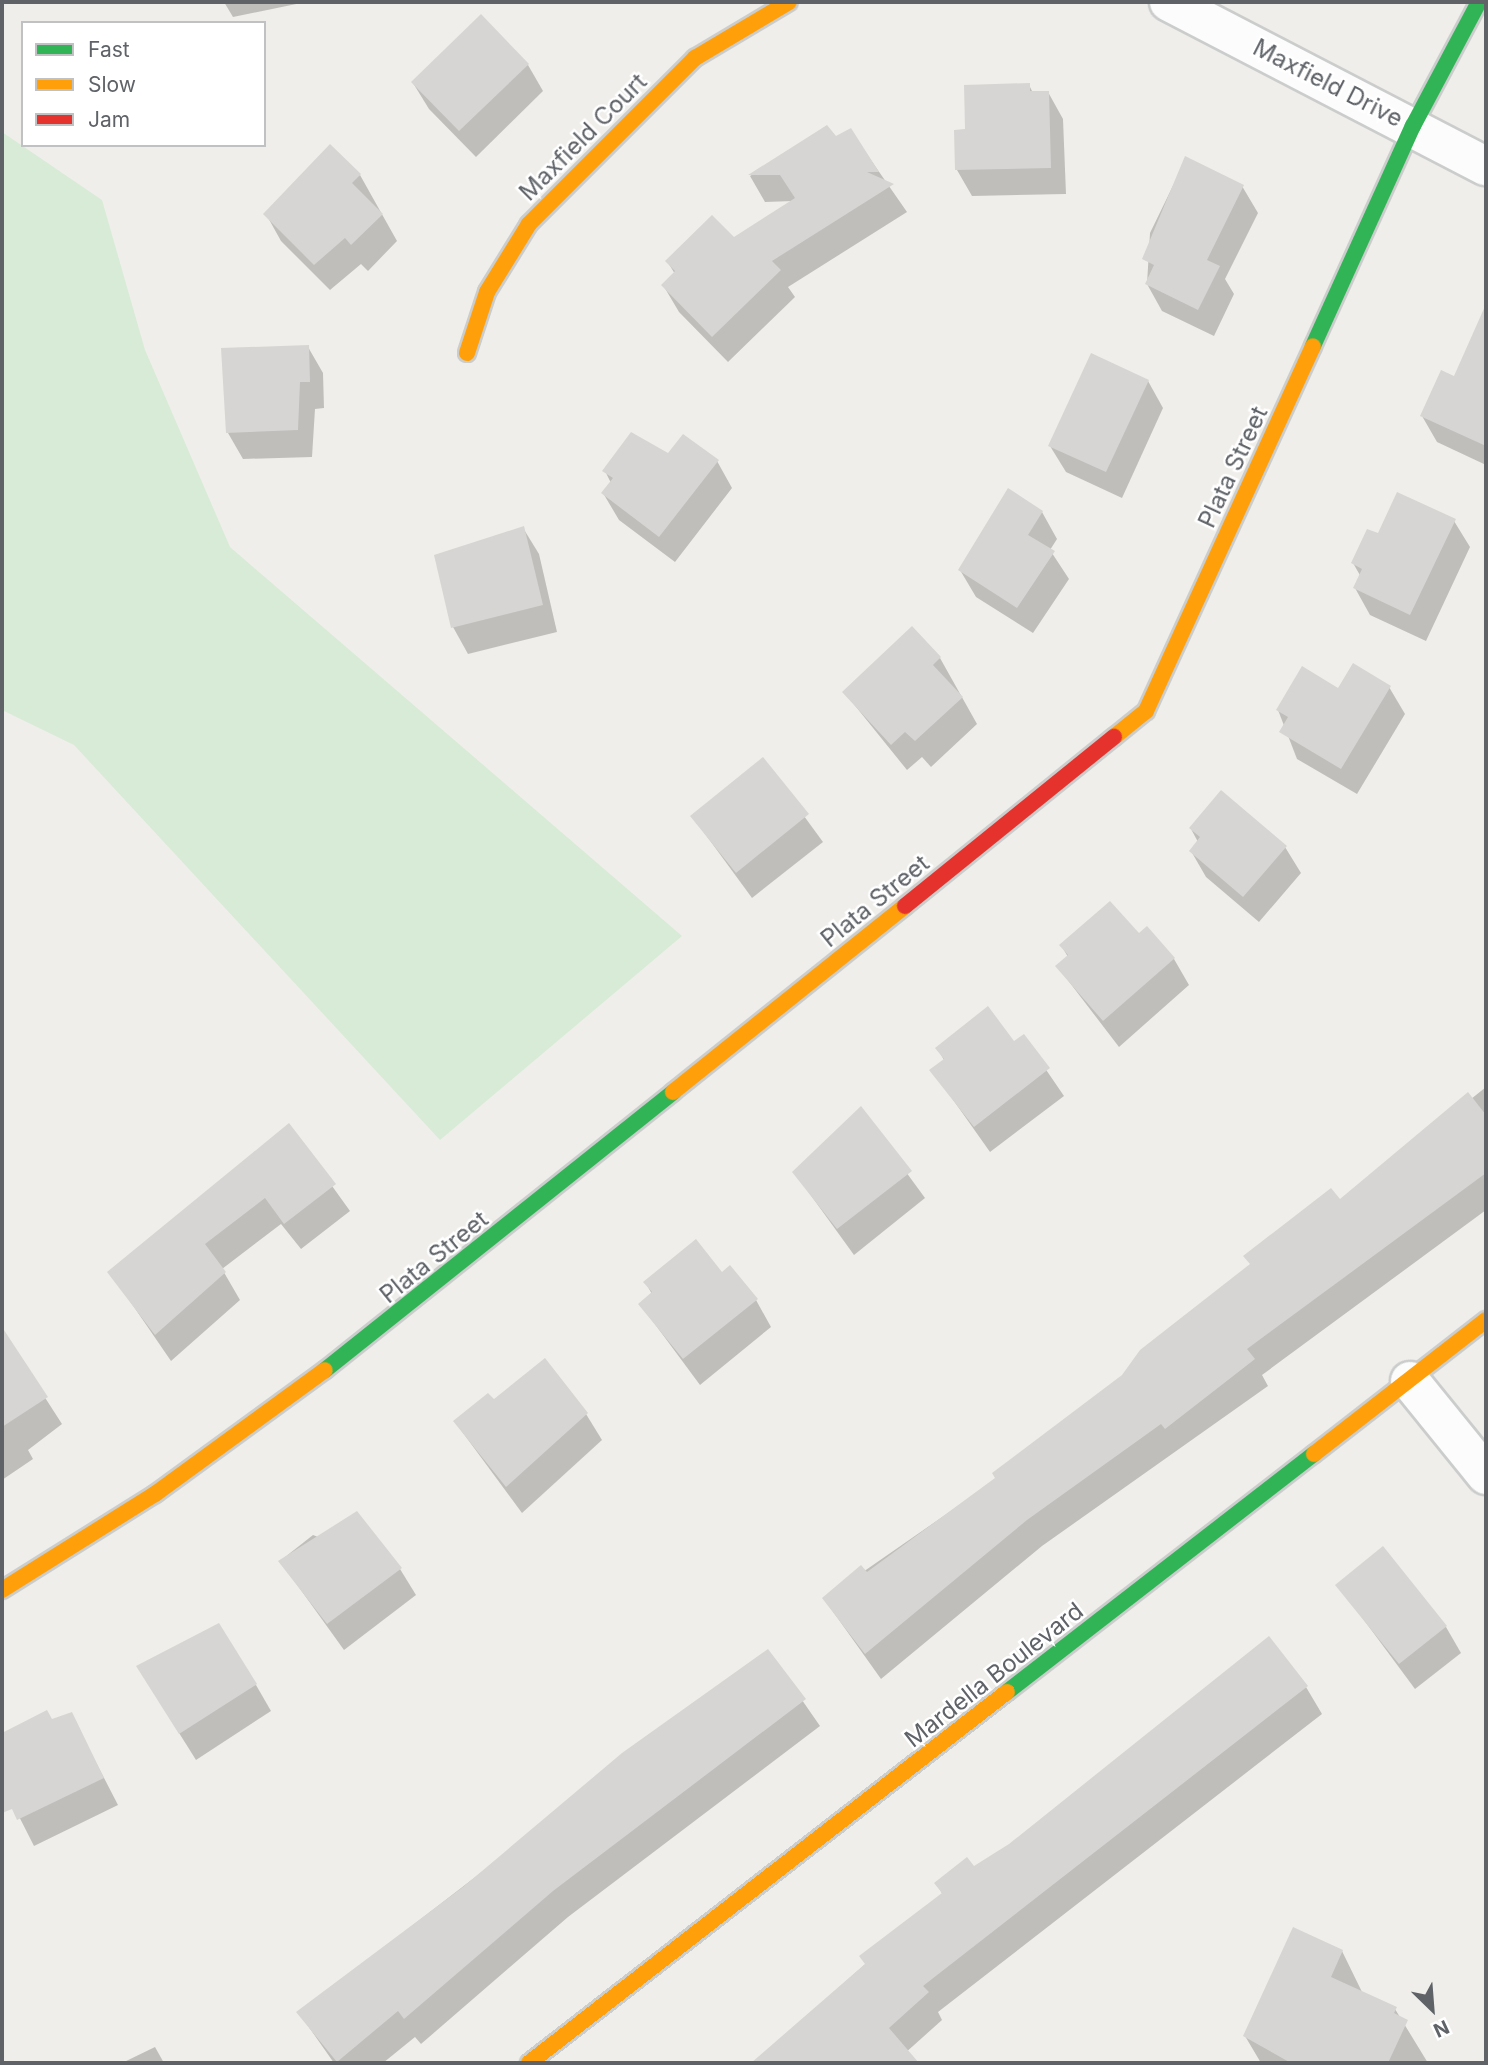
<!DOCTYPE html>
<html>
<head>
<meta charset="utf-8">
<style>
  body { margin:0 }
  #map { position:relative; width:1488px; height:2065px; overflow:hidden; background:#efeeea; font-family:Inter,sans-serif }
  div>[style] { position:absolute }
  .green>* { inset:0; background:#d8ebd6 }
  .shadow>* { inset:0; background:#0003 }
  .building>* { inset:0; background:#d6d5d3 }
  .roads { filter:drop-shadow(2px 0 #cbcccc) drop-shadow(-2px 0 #cbcccc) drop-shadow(0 2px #cbcccc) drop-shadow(0 -2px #cbcccc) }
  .street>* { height:38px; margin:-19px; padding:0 19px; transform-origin:19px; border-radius:19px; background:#fdfcfc }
  .fast>* { height:16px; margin:-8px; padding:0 8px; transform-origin:8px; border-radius:8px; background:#30b455 }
  .slow>* { height:16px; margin:-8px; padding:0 8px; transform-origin:8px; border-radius:8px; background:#ff9f0a }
  .jam>* { height:16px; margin:-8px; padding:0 8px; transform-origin:8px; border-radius:8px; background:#e5322d }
  span { translate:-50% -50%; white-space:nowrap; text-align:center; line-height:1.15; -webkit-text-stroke:5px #fff; paint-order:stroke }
  .street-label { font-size:24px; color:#5f6368 }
  .frame { position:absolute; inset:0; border:4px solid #5f6368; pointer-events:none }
  .legend { position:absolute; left:21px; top:21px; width:245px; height:126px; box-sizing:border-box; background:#fff; border:2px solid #bfc1c3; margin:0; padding:9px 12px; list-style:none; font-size:21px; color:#5f6368 }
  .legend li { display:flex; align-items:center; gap:14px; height:35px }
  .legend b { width:35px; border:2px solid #bfc1c3 }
  .north { position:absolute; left:1397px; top:1974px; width:70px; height:70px; -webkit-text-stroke:5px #fff; paint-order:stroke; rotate:155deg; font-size:19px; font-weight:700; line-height:28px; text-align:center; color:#5f6368 }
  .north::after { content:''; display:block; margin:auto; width:24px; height:32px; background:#5f6368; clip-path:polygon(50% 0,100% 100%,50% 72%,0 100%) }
</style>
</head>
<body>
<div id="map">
  <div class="green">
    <i style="clip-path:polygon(2px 132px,102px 200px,145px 350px,230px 547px,682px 936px,440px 1140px,74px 745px,2px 710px)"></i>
  </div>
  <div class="shadow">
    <i style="clip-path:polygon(224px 2px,306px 2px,233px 17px)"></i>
    <i style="clip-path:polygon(528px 65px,543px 91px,476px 157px,429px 109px,413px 83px)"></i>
    <i style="clip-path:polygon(1029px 85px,1033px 93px,1048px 92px,1063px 119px,1066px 194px,972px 196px,957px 170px,967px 131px)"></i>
    <i style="clip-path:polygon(826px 127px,836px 138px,850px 130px,907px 212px,788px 287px,795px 297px,728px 362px,679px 312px,663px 285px,675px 274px,667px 261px,733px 239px,794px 201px,765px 202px,750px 176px)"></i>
    <i style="clip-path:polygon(1186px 159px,1242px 186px,1258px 213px,1225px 279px,1234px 294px,1214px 336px,1162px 311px,1147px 284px,1150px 233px)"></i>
    <i style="clip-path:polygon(360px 175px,397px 241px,368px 271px,361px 264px,330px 290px,281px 241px,266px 214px)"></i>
    <i style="clip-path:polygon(1486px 308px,1486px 465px,1437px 442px,1422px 416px,1455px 378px)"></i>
    <i style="clip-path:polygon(308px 347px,323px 373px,324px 408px,315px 409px,312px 457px,243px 459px,228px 433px)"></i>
    <i style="clip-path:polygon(1148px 381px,1163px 408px,1122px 498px,1066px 472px,1050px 446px)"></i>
    <i style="clip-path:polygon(668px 456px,717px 461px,732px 488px,675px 562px,619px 520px,603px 493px,611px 483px,605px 471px)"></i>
    <i style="clip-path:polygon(1042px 512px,1057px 539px,1050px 550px,1069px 579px,1033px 633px,976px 597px,960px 570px)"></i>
    <i style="clip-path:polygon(1454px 521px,1470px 547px,1426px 641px,1370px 615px,1355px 588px,1361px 577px,1353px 563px,1379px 536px)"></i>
    <i style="clip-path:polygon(523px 528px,539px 554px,557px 632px,468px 654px,453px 627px)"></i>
    <i style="clip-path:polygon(940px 658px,977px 724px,931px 767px,922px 757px,907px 770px,844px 692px)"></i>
    <i style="clip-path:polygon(1389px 687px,1405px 714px,1357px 794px,1297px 759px,1278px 710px,1339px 690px)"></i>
    <i style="clip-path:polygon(763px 760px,823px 842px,752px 898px,692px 816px)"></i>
    <i style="clip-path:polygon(1191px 829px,1285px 847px,1301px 873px,1259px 922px,1206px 877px,1191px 851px,1198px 842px)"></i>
    <i style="clip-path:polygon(1138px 936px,1174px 959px,1189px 985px,1119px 1047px,1057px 966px,1068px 957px,1061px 945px)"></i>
    <i style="clip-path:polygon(1023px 1036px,1064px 1096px,990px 1152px,932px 1070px,944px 1060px,937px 1048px,1014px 1043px)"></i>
    <i style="clip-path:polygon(1486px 1087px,1486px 1210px,1262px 1375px,1268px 1386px,1042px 1546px,881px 1679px,824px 1599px,997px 1479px)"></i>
    <i style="clip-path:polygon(860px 1109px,925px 1198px,854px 1255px,794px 1172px)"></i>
    <i style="clip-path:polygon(289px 1126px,350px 1211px,301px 1249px,281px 1224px,222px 1269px,240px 1300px,171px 1361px,110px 1272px)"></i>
    <i style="clip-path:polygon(722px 1275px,756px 1300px,771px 1327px,700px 1385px,640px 1304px,652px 1294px,645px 1282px)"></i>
    <i style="clip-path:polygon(6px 1337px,62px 1424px,28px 1450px,33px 1459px,2px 1480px)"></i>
    <i style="clip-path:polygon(493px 1402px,586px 1414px,602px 1440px,522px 1513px,455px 1422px)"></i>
    <i style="clip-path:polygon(313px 1535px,400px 1569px,416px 1595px,344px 1650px,280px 1561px)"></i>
    <i style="clip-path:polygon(1338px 1585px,1446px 1627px,1461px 1653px,1415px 1689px)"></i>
    <i style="clip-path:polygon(768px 1651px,820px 1726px,568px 1917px,421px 2044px,415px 2037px,383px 2063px,334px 2063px,299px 2013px)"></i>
    <i style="clip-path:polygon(256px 1685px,271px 1711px,196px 1760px,154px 1693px)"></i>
    <i style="clip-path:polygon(1306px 1687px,1322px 1714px,938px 2012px,942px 2020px,894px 2063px,754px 2063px,943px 1895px,936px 1883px,974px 1869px)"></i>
    <i style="clip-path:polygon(47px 1712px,52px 1721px,71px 1714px,118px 1805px,34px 1846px,2px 1783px,11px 1778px,2px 1758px,2px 1735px)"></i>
    <i style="clip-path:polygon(1342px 1951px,1363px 1994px,1395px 2009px,1428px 2063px,1261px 2063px,1245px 2036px)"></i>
    <i style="clip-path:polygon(155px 2047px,164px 2063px,122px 2063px)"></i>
  </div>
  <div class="building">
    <i style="clip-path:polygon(481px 14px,529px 64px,459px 131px,411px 82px)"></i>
    <i style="clip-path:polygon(1030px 83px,1030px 91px,1049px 91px,1051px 168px,955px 170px,954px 130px,965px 129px,964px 85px)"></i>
    <i style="clip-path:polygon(827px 125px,836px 136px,851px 128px,879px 172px,867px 172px,894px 184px,772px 261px,781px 270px,712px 337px,661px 285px,675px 271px,665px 261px,712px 215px,734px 237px,795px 198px,780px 175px,748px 175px)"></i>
    <i style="clip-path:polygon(330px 144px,361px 174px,352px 183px,383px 214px,351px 245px,345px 238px,314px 265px,263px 214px)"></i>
    <i style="clip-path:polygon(1185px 156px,1244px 185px,1207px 260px,1220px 266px,1198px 310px,1145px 284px,1154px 265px,1142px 259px)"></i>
    <i style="clip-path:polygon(1486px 304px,1486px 446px,1420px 416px,1441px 370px,1454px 376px)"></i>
    <i style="clip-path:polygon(309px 345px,310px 382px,300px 382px,298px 430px,226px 433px,221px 348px)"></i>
    <i style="clip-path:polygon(1091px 353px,1149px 380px,1106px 472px,1048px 446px)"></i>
    <i style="clip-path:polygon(631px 432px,668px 453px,683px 434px,719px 460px,659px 537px,601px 493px,613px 478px,602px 471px)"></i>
    <i style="clip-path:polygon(1008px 488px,1043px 511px,1028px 535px,1055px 551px,1017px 608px,958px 570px)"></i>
    <i style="clip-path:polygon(1397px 492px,1456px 519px,1410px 615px,1353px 588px,1362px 569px,1351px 563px,1367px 529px,1378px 533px)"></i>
    <i style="clip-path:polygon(524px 526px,543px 605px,451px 628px,434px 555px)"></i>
    <i style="clip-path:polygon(912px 626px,941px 657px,933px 665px,963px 697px,915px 741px,905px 732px,891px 745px,842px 692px)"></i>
    <i style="clip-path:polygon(1353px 663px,1391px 686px,1341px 769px,1279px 732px,1288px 717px,1276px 710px,1302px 666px,1338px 688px)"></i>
    <i style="clip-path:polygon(763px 757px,809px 814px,736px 873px,690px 816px)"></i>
    <i style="clip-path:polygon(1221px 790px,1287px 846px,1243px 897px,1189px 851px,1200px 837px,1189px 828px)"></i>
    <i style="clip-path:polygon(1110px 901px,1139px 933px,1147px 926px,1175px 958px,1103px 1021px,1055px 966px,1068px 955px,1059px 945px)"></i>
    <i style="clip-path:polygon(988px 1006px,1014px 1041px,1024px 1034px,1050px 1068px,974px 1127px,929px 1070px,944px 1059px,935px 1048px)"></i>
    <i style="clip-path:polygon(1468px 1092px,1486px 1115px,1486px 1173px,1247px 1349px,1255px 1359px,1165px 1429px,1161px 1424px,1027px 1520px,865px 1654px,822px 1598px,861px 1565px,867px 1572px,995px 1478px,992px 1473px,1122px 1375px,1140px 1350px,1250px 1264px,1243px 1256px,1331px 1188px,1340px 1199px)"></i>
    <i style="clip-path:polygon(861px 1106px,912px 1171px,837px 1229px,792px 1172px)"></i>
    <i style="clip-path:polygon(289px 1123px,336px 1184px,284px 1224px,265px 1198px,205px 1244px,226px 1272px,155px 1335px,107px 1272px)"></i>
    <i style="clip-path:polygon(696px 1239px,722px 1272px,730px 1265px,758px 1299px,683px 1359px,638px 1304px,652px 1292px,643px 1282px)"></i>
    <i style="clip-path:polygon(2px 1327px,48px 1397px,2px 1427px)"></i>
    <i style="clip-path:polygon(545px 1358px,588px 1413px,506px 1487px,453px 1421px,488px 1393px,494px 1399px)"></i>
    <i style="clip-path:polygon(357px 1511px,402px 1568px,327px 1624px,278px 1561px)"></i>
    <i style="clip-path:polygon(1383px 1546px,1447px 1626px,1399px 1664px,1335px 1585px)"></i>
    <i style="clip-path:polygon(219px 1623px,257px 1684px,179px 1734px,136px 1666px)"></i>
    <i style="clip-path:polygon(1269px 1636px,1308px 1686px,923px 1986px,929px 1992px,889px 2028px,919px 2063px,751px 2063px,865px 1964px,859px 1956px,942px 1893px,934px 1883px,967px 1857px,974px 1866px,1009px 1844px)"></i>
    <i style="clip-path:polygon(768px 1649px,806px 1699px,553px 1891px,404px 2019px,398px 2011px,337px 2062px,296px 2012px,463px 1887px,622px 1753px)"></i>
    <i style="clip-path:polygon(47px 1710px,52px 1719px,72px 1712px,104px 1778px,17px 1820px,12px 1809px,2px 1813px,2px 1733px)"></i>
    <i style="clip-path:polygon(1293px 1927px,1343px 1950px,1331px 1977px,1397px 2007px,1394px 2013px,1408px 2020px,1388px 2063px,1291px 2063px,1243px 2036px)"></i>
  </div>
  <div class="roads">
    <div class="street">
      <i style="left:1169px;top:2px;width:357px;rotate:27.4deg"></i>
      <i style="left:1410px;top:1381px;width:121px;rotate:51deg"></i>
    </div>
    <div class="fast">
      <i style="left:1313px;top:346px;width:242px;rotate:-65.6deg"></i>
      <i style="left:1413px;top:126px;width:140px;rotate:-62deg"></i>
      <i style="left:325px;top:1370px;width:445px;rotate:-38.6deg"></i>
      <i style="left:1007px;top:1692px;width:388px;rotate:-37.8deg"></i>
    </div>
    <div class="slow">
      <i style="left:467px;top:353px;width:64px;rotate:-71.8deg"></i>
      <i style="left:487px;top:292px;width:80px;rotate:-58.3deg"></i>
      <i style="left:529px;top:224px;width:235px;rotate:-45deg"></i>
      <i style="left:695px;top:58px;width:109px;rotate:-30.8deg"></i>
      <i style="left:1114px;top:737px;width:41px;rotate:-39.1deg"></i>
      <i style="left:1146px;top:711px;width:401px;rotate:-65.4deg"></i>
      <i style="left:673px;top:1092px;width:297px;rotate:-38.7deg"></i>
      <i style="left:1314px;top:1454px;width:218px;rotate:-37.9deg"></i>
      <i style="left:2px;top:1590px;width:181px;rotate:-32.1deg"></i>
      <i style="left:155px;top:1494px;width:210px;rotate:-36.1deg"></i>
      <i style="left:529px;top:2063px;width:605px;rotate:-37.82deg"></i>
    </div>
    <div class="jam">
      <i style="left:905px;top:906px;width:269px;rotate:-39deg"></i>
    </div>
  </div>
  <div class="street-label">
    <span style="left:1328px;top:83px;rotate:27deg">Maxfield Drive</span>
    <span style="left:583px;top:137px;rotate:-45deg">Maxfield Court</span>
    <span style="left:1233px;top:467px;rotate:-65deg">Plata Street</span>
    <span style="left:875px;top:901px;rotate:-39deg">Plata Street</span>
    <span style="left:434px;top:1257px;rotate:-39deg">Plata Street</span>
    <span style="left:994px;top:1675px;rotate:-38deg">Mardella Boulevard</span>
  </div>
  <div class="frame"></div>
  <ul class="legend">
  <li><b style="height:9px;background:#30b455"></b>Fast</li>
  <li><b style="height:9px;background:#ff9f0a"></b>Slow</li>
  <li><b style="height:9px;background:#e5322d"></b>Jam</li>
  </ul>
  <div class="north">N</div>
</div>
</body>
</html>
